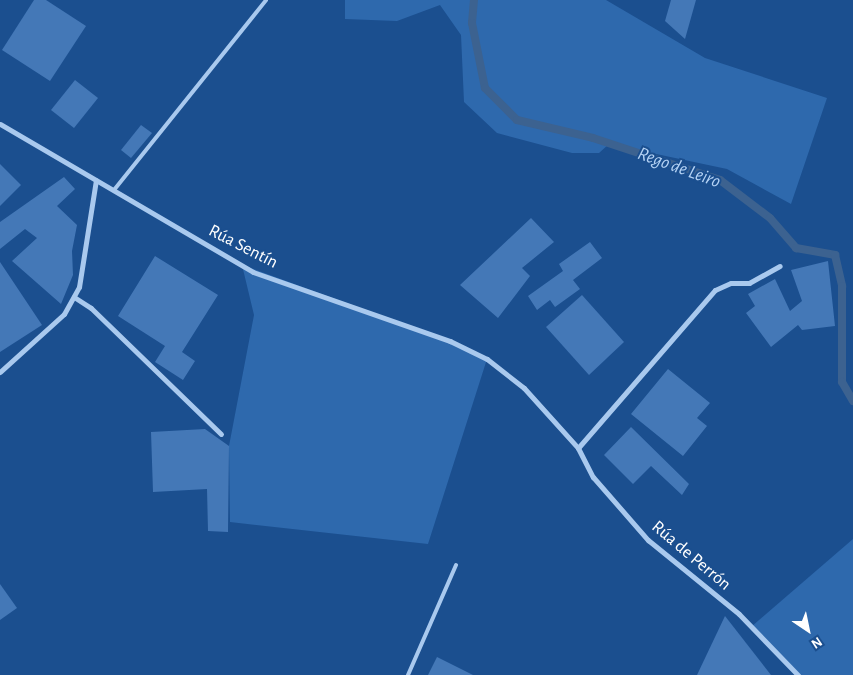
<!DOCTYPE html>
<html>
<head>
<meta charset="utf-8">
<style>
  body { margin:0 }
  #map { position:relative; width:853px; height:675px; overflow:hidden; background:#1b4f8f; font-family:"Alegreya Sans",sans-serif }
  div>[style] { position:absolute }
  .green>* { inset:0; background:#2e69ad }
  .stream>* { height:8px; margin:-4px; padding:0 4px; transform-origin:4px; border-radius:4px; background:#3c6290 }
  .building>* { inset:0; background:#4478b7 }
  .service>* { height:4px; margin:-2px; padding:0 2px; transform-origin:2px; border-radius:2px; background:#a9c9ee }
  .minor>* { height:5px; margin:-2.5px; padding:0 2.5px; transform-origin:2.5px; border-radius:2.5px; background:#a9c9ee }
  span { translate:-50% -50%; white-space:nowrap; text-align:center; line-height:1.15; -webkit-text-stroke:4px #1b4f8f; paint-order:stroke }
  .street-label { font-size:18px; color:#fff }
  .water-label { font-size:19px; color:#b5d3f5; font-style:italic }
  .north { position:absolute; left:783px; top:605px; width:50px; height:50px; -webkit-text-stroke:4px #1b4f8f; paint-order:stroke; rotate:146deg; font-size:14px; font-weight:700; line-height:20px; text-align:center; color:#fff }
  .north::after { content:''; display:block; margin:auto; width:18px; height:22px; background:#fff; clip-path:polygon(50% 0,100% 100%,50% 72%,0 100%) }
</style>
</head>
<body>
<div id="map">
  <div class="green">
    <i style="clip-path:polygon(345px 0,606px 0,705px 58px,827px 98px,791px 204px,727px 169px,609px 144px,599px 153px,572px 153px,497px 133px,464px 102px,461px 35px,440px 5px,397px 21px,345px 19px)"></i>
    <i style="clip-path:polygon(242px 265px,415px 328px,487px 359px,428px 544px,230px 522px,229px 446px,254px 315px)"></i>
    <i style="clip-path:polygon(853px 539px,853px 675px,798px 675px,751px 627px)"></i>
  </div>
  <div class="stream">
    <i style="left:474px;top:0;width:23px;rotate:95deg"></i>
    <i style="left:472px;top:23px;width:66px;rotate:78.7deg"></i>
    <i style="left:485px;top:88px;width:45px;rotate:45deg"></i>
    <i style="left:517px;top:120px;width:78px;rotate:13.3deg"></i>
    <i style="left:593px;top:138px;width:134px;rotate:18.3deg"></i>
    <i style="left:720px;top:180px;width:63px;rotate:37.2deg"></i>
    <i style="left:770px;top:218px;width:40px;rotate:49deg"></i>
    <i style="left:796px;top:248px;width:40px;rotate:10deg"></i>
    <i style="left:835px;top:255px;width:32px;rotate:77deg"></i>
    <i style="left:842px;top:286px;width:96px;rotate:90deg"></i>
    <i style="left:842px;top:382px;width:22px;rotate:60deg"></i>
  </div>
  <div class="building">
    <i style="clip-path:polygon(34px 0,46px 0,86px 26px,50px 81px,2px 50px)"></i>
    <i style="clip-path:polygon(671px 0,696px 0,685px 39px,665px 21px)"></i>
    <i style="clip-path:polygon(75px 80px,98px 98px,74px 128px,51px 110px)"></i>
    <i style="clip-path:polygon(141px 125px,152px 133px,131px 158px,121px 150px)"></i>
    <i style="clip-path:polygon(0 164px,21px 185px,0 206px)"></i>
    <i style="clip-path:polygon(64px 177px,75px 189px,57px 206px,77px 225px,72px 251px,73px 275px,61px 304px,12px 261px,37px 238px,25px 229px,0 249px,0 222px)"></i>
    <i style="clip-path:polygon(531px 218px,554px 242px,522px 268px,530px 276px,498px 318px,460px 285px)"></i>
    <i style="clip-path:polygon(590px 242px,602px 258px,573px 280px,580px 289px,555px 307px,550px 300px,537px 310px,528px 296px,563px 271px,559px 264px)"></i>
    <i style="clip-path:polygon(155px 256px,218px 295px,182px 352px,195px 361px,183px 380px,155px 362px,165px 346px,118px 316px)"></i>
    <i style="clip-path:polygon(828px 261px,835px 326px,802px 330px,798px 325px,771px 347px,746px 313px,755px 306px,748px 294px,775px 279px,790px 311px,802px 301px,791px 270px)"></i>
    <i style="clip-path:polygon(0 262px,42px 325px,0 352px)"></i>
    <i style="clip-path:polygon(582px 295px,624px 342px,589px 375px,546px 327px)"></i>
    <i style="clip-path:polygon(668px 369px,710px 403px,697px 418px,707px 426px,683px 456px,631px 414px)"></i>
    <i style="clip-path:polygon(631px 427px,689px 484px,682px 495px,651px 466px,633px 484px,604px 455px)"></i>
    <i style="clip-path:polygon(205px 429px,229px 446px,228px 532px,208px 531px,207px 489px,153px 492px,151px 432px)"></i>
    <i style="clip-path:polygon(0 584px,17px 608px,0 620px)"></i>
    <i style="clip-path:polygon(725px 616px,771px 675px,697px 675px)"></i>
    <i style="clip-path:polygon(437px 657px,473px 675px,428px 675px)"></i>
  </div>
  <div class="service">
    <i style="left:114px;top:190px;width:243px;rotate:-51.3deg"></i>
    <i style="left:408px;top:675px;width:120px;rotate:-66.4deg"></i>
  </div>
  <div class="minor">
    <i style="left:0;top:124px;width:293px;rotate:30.3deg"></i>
    <i style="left:253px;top:272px;width:209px;rotate:19.3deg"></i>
    <i style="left:450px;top:341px;width:41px;rotate:25.9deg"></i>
    <i style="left:487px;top:359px;width:47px;rotate:38.1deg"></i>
    <i style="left:524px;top:388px;width:81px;rotate:48deg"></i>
    <i style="left:578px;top:448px;width:33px;rotate:63deg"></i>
    <i style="left:593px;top:477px;width:84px;rotate:48.9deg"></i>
    <i style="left:648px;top:540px;width:117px;rotate:39.1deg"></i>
    <i style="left:739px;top:614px;width:85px;rotate:46deg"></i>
    <i style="left:74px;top:297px;width:20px;rotate:33deg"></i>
    <i style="left:91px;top:308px;width:181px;rotate:44.1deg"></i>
    <i style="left:0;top:372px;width:86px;rotate:-42.2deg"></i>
    <i style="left:64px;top:314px;width:31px;rotate:-61deg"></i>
    <i style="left:79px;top:287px;width:108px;rotate:-81deg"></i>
    <i style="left:578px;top:448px;width:209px;rotate:-49.1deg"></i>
    <i style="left:715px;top:290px;width:17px;rotate:-24deg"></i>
    <i style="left:731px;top:283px;width:18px"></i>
    <i style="left:749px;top:283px;width:35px;rotate:-29deg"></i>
  </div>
  <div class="street-label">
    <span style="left:243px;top:247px;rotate:27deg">Rúa Sentín</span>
    <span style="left:691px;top:556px;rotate:40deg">Rúa de Perrón</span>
  </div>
  <div class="water-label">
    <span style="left:679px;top:168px;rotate:20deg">Rego de Leiro</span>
  </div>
  <div class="north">N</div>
</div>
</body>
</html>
